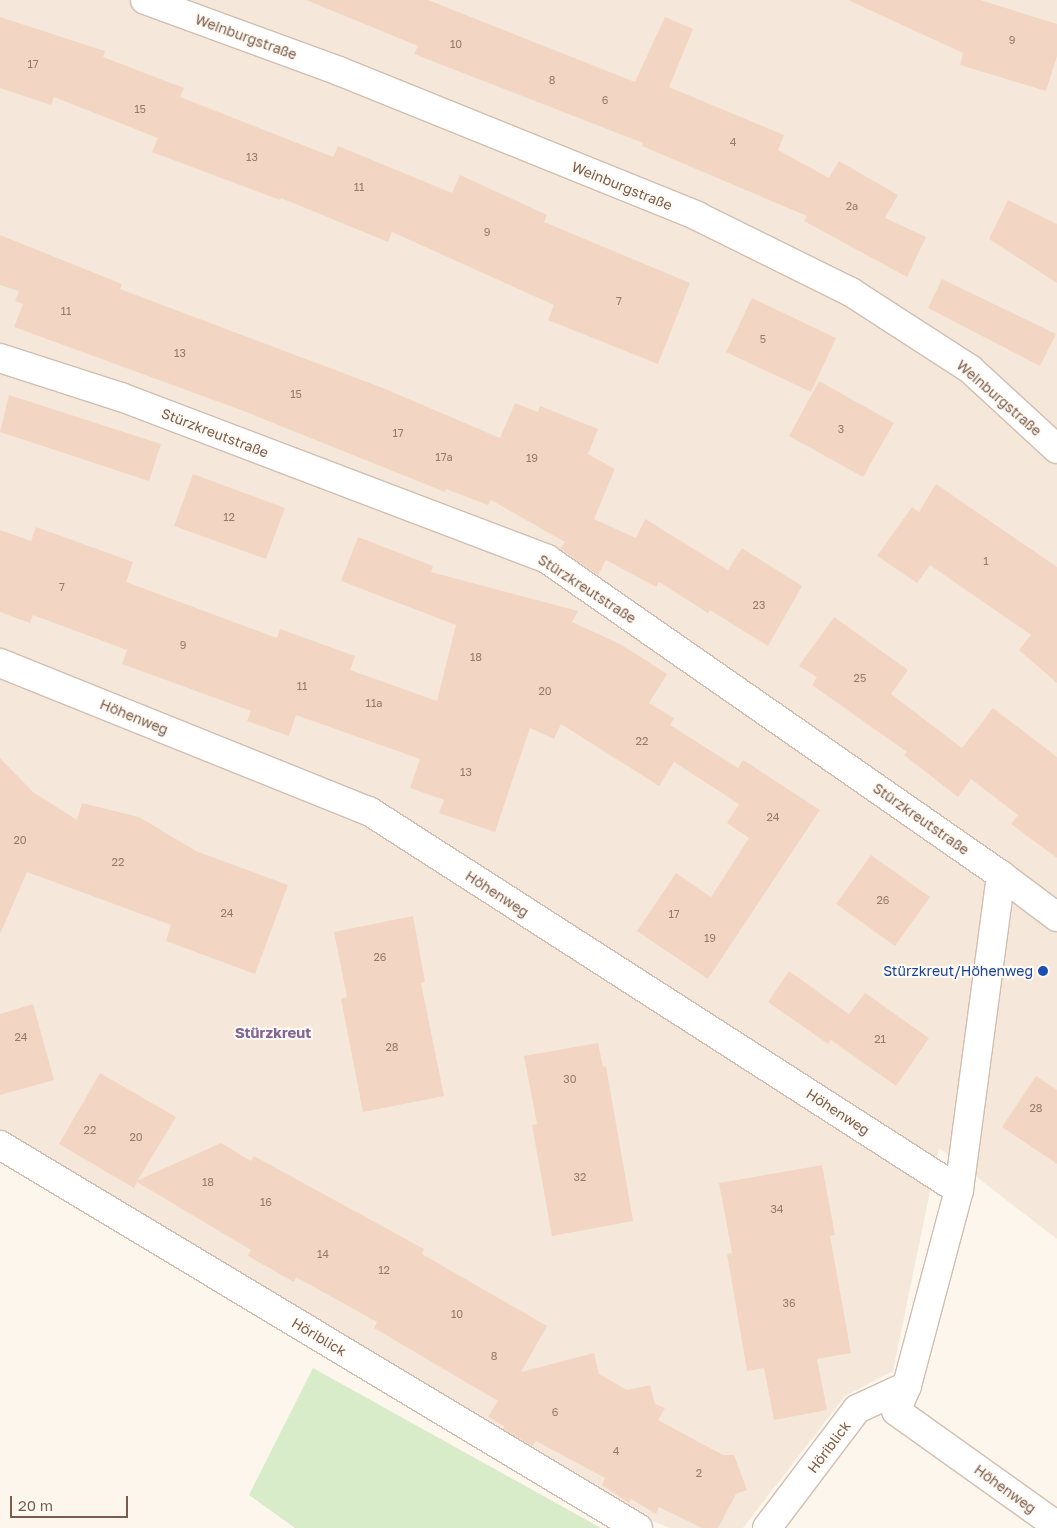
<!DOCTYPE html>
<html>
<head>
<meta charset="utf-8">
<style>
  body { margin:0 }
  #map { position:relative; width:1057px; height:1528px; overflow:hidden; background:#fdf6ec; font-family:"Golos Text",sans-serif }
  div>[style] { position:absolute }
  .residential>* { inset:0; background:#f5e8da }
  .green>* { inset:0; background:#d8ecc9 }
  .building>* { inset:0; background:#f3d5c3 }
  .roads { filter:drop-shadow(1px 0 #d1beb0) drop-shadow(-1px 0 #d1beb0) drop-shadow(0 1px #d1beb0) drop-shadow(0 -1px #d1beb0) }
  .street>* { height:28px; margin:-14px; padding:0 14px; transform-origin:14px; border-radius:14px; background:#fff }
  .dots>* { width:14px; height:14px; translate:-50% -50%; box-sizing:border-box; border:2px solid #fffaf3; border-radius:50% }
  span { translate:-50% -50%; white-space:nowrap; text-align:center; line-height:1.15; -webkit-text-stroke:4px #fffaf3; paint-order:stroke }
  .number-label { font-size:11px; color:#987a6a }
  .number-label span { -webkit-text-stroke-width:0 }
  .street-label { font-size:14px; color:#7a5c4d }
  .transit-label { font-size:14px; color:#164399 }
  .right { translate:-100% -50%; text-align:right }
  .neighbourhood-label { font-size:15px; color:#846695; font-weight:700 }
  .scale { position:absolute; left:10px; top:1496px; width:118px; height:22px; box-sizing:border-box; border:2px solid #7a5c4d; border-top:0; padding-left:6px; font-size:15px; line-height:18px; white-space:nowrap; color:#7a5c4d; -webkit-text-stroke:4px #fffaf3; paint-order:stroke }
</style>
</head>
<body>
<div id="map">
  <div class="residential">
    <i style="clip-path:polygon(0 0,1057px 0,1057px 1239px,939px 1148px,893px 1371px,845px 1396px,743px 1528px,670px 1528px,639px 1516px,0 1132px)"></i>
  </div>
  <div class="green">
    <i style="clip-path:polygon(313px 1368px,601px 1528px,295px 1528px,249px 1495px)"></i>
  </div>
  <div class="building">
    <i style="clip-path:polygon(306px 0,428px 0,635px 82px,665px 17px,693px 29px,669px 87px,784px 135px,778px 150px,829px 178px,839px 161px,898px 195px,885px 218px,926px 237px,907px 277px,804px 221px,807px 216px,642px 146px,643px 143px,414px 54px,418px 46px)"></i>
    <i style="clip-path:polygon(848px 0,980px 0,1057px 24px,1057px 56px,1046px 91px,960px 65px,963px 53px)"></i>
    <i style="clip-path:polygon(0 17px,105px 51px,103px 57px,184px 88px,180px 97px,333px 157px,338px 146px,452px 193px,460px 175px,547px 215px,544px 222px,690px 283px,658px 364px,548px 320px,554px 305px,392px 232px,388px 242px,281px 198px,280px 200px,152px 152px,158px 138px,54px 97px,51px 105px,0 88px)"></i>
    <i style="clip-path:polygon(1008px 200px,1057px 224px,1057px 283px,989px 239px)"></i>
    <i style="clip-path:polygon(0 235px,122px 284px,120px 289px,383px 388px,500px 438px,515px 403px,538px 412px,540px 406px,598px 429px,588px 454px,615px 469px,594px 519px,636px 538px,645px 519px,728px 570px,742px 548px,802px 586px,768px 646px,710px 610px,708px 613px,659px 582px,656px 587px,606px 560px,598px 575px,560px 549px,565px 542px,491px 500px,488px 505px,446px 489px,445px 492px,241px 410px,14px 327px,23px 304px,15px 301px,19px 291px,0 285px)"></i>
    <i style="clip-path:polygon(942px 279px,1056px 334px,1040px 366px,928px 308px)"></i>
    <i style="clip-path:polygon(752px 298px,836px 338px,811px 392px,726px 352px)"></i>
    <i style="clip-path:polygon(819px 381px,894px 423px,863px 477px,789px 436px)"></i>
    <i style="clip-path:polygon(9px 395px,161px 444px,149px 481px,0 432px)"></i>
    <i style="clip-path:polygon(193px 474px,285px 508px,266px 559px,174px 526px)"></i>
    <i style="clip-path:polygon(936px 484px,1057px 567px,1057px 683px,1019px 650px,1031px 635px,930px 565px,917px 583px,877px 556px,912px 507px,919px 512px)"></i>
    <i style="clip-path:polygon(36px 527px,133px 562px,126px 582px,277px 638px,280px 629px,355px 656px,350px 670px,437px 701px,456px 625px,341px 581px,358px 537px,433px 566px,431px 572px,578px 611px,572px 622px,620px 644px,667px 674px,649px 703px,674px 718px,670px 725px,738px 768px,743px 760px,820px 810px,708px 979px,637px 931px,676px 873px,711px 897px,749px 838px,727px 823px,739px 804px,674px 762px,659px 786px,561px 724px,554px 739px,530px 728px,495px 832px,439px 813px,444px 800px,410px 788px,420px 759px,296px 715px,289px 736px,247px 721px,251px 711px,122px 664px,127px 650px,33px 615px,30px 623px,0 612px,0 530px,31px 541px)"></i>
    <i style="clip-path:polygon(834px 617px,908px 670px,891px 694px,962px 748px,993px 708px,1057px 757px,1057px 858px,1011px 824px,1018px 815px,971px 779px,958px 797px,904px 755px,907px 752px,812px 685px,817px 677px,799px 666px)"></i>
    <i style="clip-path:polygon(0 758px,33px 792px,77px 820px,82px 803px,139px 817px,196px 851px,288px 885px,255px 974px,166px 941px,171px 925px,27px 872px,0 934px)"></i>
    <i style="clip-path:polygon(871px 855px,930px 897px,895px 946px,836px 904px)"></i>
    <i style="clip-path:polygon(413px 916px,425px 982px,421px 983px,444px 1096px,363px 1112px,341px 999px,347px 997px,334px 932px)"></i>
    <i style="clip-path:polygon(789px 971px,849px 1014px,865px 993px,929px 1038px,896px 1086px,831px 1040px,828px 1044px,768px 1002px)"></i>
    <i style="clip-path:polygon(33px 1004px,54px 1080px,0 1095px,0 1014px)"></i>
    <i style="clip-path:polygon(598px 1043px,603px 1067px,606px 1066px,633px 1221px,552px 1236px,532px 1125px,537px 1124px,524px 1056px)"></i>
    <i style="clip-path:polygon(100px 1073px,176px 1117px,138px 1180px,221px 1143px,251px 1161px,254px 1156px,424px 1249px,422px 1254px,547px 1326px,521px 1372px,594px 1353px,599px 1374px,627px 1390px,650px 1385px,655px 1404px,665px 1408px,658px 1420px,723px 1455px,734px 1455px,747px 1490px,736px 1494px,718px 1528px,702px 1528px,659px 1507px,656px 1514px,631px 1499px,629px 1503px,602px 1485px,605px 1478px,536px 1441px,532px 1446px,503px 1429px,504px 1426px,488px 1417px,498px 1401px,374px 1328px,377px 1322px,296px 1277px,294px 1282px,248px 1256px,251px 1250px,137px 1182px,134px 1188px,59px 1144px)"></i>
    <i style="clip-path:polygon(1036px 1076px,1057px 1090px,1057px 1164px,1002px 1127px)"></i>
    <i style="clip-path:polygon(822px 1165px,835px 1235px,830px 1236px,851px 1353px,817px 1359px,827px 1410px,774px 1420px,764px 1368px,747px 1371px,727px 1254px,732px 1253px,719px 1183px)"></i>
  </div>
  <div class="roads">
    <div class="street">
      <i style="left:145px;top:0;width:207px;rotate:20.1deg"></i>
      <i style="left:339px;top:71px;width:386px;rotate:22deg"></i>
      <i style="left:697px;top:216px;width:172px;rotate:26.3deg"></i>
      <i style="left:851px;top:292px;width:142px;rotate:32.9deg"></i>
      <i style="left:970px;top:369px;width:118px;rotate:42.6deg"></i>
      <i style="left:0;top:358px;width:127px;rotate:17.9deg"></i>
      <i style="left:121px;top:397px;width:456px;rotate:20.8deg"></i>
      <i style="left:547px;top:559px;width:553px;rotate:34.84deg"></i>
      <i style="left:1001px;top:875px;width:70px;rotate:36.9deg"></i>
      <i style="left:0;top:663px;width:398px;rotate:21.9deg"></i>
      <i style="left:369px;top:811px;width:701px;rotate:32.72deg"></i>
      <i style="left:959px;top:1190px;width:203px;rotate:104.9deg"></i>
      <i style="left:907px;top:1386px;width:27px;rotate:114deg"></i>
      <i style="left:896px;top:1411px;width:198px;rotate:35.5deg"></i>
      <i style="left:0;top:1145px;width:744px;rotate:30.98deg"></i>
      <i style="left:959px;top:1190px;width:318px;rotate:-82.4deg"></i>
      <i style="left:767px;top:1528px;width:149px;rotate:-52.9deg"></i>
      <i style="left:857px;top:1409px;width:55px;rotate:-24.7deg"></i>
    </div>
  </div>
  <div class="dots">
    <i style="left:1043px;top:971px;background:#1a4fb4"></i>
  </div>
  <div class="number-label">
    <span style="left:1012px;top:40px">9</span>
    <span style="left:456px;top:44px">10</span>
    <span style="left:33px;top:64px">17</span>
    <span style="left:552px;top:80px">8</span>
    <span style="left:605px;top:100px">6</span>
    <span style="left:140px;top:109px">15</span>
    <span style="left:733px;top:142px">4</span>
    <span style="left:252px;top:157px">13</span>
    <span style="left:359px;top:187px">11</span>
    <span style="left:852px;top:206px">2a</span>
    <span style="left:487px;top:232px">9</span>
    <span style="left:619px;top:301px">7</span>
    <span style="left:66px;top:311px">11</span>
    <span style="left:763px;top:339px">5</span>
    <span style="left:180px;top:353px">13</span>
    <span style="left:296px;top:394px">15</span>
    <span style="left:841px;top:429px">3</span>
    <span style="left:398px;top:433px">17</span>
    <span style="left:444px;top:457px">17a</span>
    <span style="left:532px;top:458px">19</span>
    <span style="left:229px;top:517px">12</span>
    <span style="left:986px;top:561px">1</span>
    <span style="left:62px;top:587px">7</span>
    <span style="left:759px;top:605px">23</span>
    <span style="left:183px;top:645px">9</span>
    <span style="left:476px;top:657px">18</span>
    <span style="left:860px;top:678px">25</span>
    <span style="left:302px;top:686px">11</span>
    <span style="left:545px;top:691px">20</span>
    <span style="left:374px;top:703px">11a</span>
    <span style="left:642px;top:741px">22</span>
    <span style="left:466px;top:772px">13</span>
    <span style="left:773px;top:817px">24</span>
    <span style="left:20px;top:840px">20</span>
    <span style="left:118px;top:862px">22</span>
    <span style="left:883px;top:900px">26</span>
    <span style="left:227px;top:913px">24</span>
    <span style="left:674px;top:914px">17</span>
    <span style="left:710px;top:938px">19</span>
    <span style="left:380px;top:957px">26</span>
    <span style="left:21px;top:1037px">24</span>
    <span style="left:880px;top:1039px">21</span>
    <span style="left:392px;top:1047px">28</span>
    <span style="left:570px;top:1079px">30</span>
    <span style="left:1036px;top:1108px">28</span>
    <span style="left:90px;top:1130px">22</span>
    <span style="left:136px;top:1137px">20</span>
    <span style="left:580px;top:1177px">32</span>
    <span style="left:208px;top:1182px">18</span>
    <span style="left:266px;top:1202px">16</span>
    <span style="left:777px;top:1209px">34</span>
    <span style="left:323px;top:1254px">14</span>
    <span style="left:384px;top:1270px">12</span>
    <span style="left:789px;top:1303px">36</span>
    <span style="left:457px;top:1314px">10</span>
    <span style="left:494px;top:1356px">8</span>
    <span style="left:555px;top:1412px">6</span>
    <span style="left:616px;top:1451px">4</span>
    <span style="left:699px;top:1473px">2</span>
  </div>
  <div class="street-label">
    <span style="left:246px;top:37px;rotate:20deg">Weinburgstraße</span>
    <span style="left:622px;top:186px;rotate:22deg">Weinburgstraße</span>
    <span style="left:999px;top:398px;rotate:41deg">Weinburgstraße</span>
    <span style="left:215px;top:433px;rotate:21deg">Stürzkreutstraße</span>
    <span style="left:587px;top:589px;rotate:33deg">Stürzkreutstraße</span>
    <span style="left:134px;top:717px;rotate:22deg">Höhenweg</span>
    <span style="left:921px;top:819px;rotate:35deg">Stürzkreutstraße</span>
    <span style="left:497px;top:894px;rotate:33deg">Höhenweg</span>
    <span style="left:838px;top:1112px;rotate:33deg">Höhenweg</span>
    <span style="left:319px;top:1337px;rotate:31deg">Höriblick</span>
    <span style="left:829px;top:1447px;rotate:-53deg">Höriblick</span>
    <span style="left:1005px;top:1489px;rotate:36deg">Höhenweg</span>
  </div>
  <div class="transit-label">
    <span class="right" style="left:1033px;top:971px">Stürzkreut/Höhenweg</span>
  </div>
  <div class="neighbourhood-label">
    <span style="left:273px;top:1033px">Stürzkreut</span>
  </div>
  <div class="scale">20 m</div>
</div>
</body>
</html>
